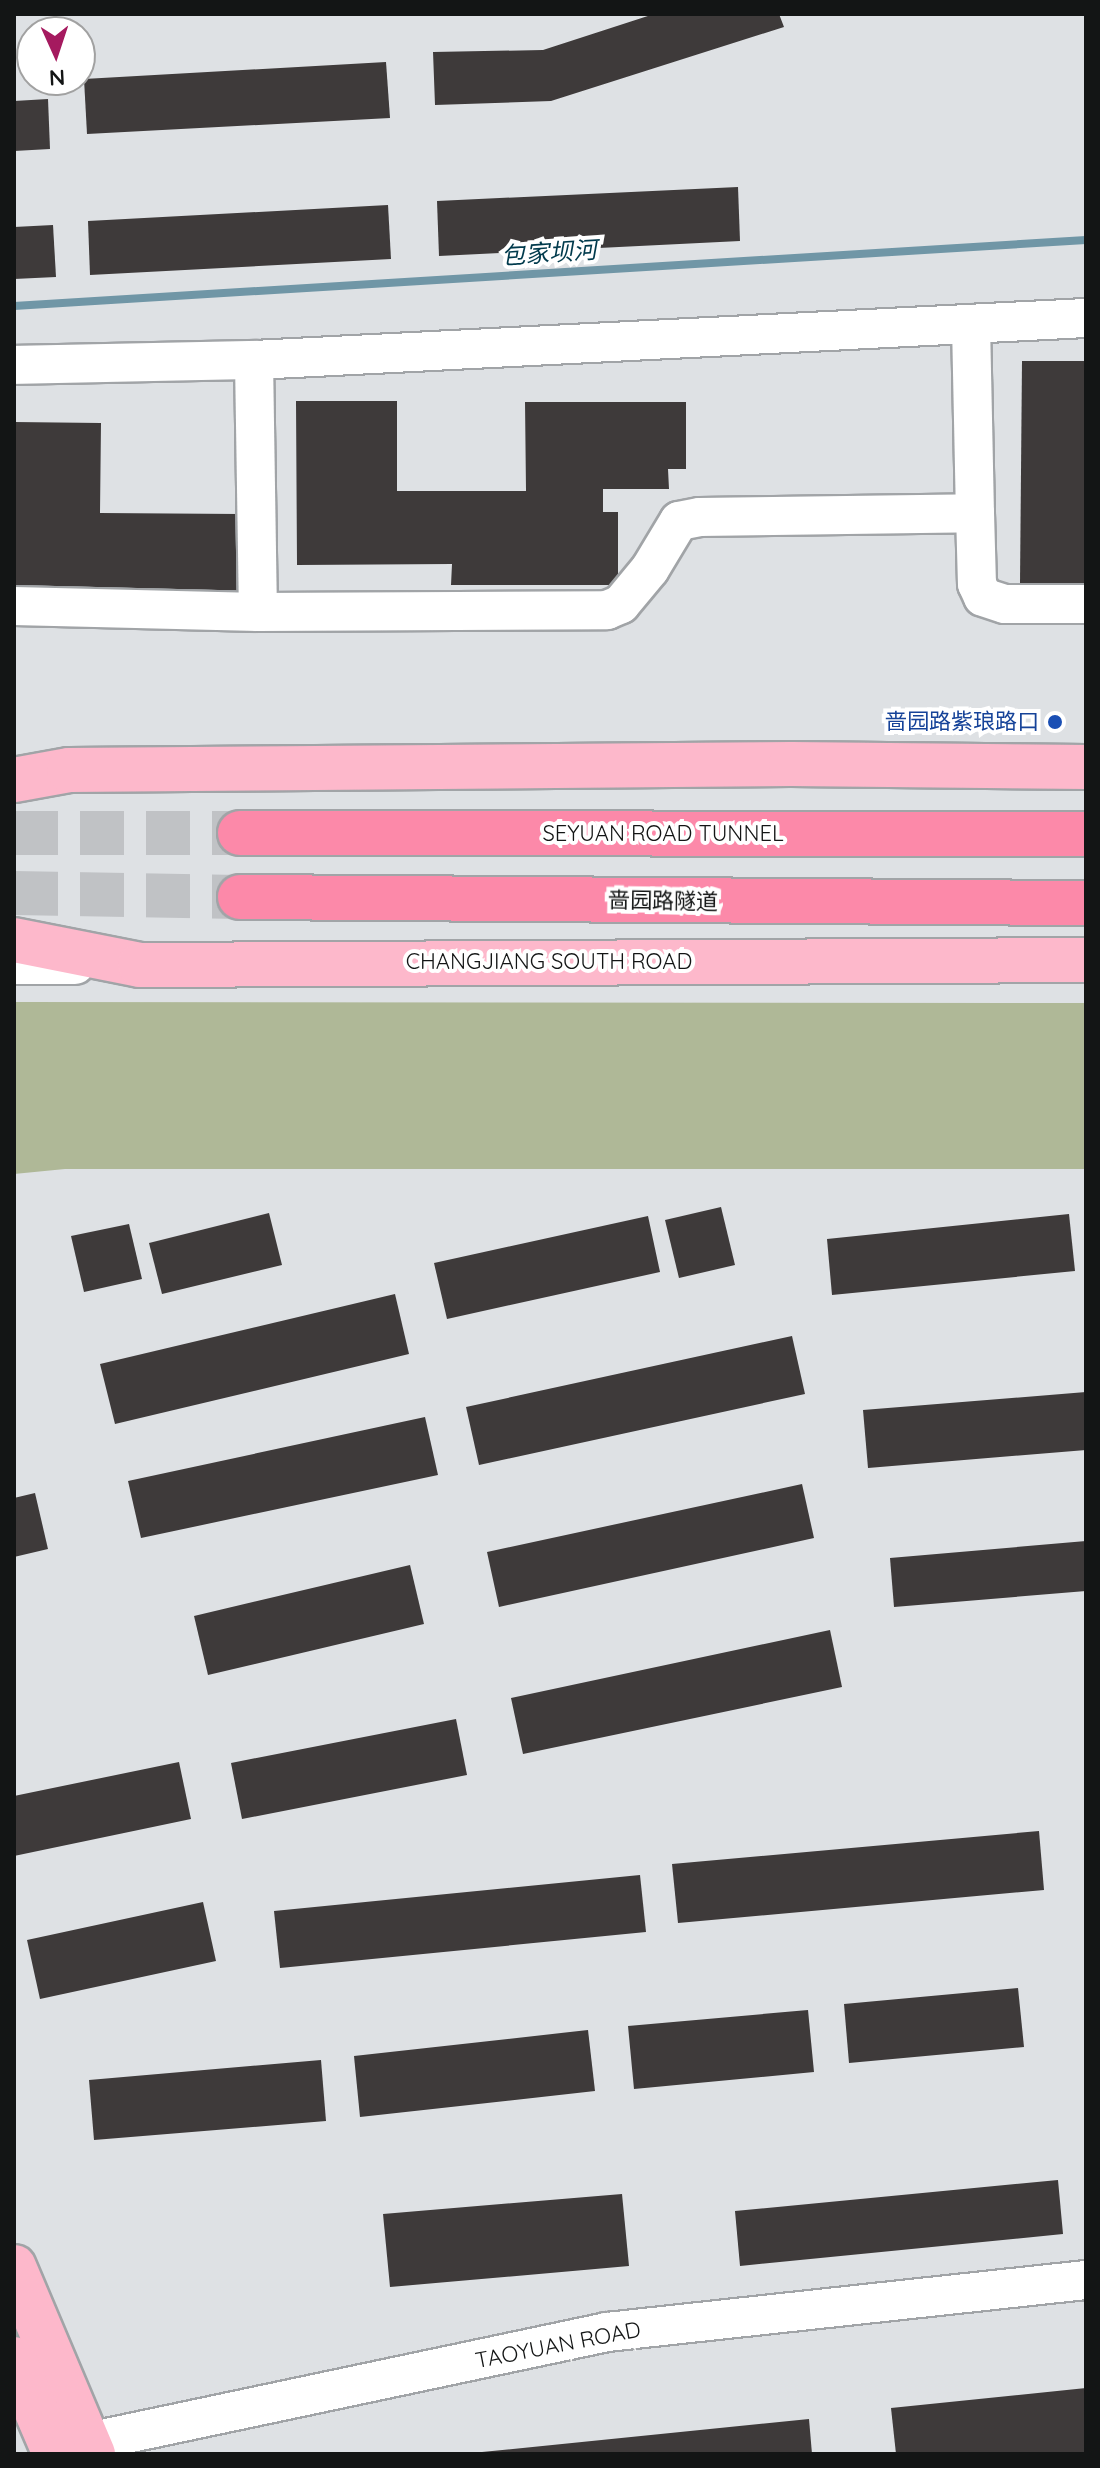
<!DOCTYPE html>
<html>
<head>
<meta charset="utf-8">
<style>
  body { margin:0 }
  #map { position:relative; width:1100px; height:2468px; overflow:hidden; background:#dee1e4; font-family:Quicksand,"Noto Sans SC",sans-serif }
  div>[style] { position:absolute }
  .green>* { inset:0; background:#afb897 }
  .stream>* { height:8px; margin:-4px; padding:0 4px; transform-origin:4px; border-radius:4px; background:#7096a6 }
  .building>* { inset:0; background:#3e3a3a }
  .highway-tunnel>* { height:44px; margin-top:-22px; transform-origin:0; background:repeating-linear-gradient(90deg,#c0c2c5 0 44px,transparent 0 66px) }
  .roads { filter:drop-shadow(2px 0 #a1a4a7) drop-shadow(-2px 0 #a1a4a7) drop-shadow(0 2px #a1a4a7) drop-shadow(0 -2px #a1a4a7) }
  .minor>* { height:38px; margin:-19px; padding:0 19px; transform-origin:19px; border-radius:19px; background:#fff }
  .major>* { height:44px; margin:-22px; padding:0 22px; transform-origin:22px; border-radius:22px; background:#fdb8cb }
  .highway>* { height:44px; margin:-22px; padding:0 22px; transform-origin:22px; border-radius:22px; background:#fc89a9 }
  .dots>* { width:22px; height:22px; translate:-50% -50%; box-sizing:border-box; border:4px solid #fff; border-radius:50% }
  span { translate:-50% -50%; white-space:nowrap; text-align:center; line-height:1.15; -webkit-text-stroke:8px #fff; paint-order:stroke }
  .transit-label { font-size:22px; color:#164399 }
  .right { translate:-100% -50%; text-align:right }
  .street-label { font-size:22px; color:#131515 }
  .water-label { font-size:24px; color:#003a4c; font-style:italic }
  .frame { position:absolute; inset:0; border:16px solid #131515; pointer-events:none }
  .north { position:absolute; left:16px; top:16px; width:80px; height:80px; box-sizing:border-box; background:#fff; border:2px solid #a1a1a1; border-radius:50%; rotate:177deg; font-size:22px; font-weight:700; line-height:32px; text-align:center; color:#131515 }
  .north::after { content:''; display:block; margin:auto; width:28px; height:36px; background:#a51a5f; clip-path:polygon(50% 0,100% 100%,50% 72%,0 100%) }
</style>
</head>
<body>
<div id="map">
  <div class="green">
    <i style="clip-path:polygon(14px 1002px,1086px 1003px,1086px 1169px,65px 1169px,14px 1174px)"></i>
  </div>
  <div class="stream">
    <i style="left:14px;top:306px;width:1074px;rotate:-3.52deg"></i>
  </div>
  <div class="building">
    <i style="clip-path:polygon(654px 14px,779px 14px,784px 27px,551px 101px,435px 105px,433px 52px,543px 50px)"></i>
    <i style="clip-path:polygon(386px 62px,390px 118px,87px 134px,84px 79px)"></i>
    <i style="clip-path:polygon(48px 99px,50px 149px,14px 151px,14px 101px)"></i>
    <i style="clip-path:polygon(738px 187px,740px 241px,439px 256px,437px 201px)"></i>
    <i style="clip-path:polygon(388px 205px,391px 259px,90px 275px,88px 221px)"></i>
    <i style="clip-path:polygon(53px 225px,56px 277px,14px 279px,14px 227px)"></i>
    <i style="clip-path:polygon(1022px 361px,1086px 361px,1086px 584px,1020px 583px)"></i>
    <i style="clip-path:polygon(296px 401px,397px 401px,397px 491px,526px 491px,525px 402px,686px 402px,686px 469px,668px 469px,669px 489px,603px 489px,603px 512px,618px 512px,618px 585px,451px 585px,452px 564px,297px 565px)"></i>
    <i style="clip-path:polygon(14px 422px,101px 423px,100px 513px,240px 514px,240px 600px,14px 598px)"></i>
    <i style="clip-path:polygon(721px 1207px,735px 1265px,679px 1278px,665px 1220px)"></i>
    <i style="clip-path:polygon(269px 1213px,282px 1265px,162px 1294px,149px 1243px)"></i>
    <i style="clip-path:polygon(1069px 1214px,1075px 1271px,832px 1295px,827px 1239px)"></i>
    <i style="clip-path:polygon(648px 1216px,660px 1272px,447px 1319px,434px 1263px)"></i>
    <i style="clip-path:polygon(129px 1224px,142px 1279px,84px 1292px,71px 1236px)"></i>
    <i style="clip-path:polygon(395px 1294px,409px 1354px,115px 1424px,100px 1364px)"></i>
    <i style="clip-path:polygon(792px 1336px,805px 1394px,479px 1465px,466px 1407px)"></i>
    <i style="clip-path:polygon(1086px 1392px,1086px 1450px,868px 1468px,863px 1410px)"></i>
    <i style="clip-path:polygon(425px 1417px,438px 1475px,141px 1538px,128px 1481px)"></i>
    <i style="clip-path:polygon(802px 1484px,814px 1538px,499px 1607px,487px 1552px)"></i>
    <i style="clip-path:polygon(35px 1493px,48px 1549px,14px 1557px,14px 1498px)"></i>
    <i style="clip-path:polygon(1086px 1541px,1086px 1591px,894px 1607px,890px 1558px)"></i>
    <i style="clip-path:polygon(410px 1565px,424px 1624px,208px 1675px,194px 1616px)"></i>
    <i style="clip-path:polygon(830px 1630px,842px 1687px,523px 1754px,511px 1698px)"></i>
    <i style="clip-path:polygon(456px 1719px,467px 1775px,242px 1819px,231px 1763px)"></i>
    <i style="clip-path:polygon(179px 1762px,191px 1819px,14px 1856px,14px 1796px)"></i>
    <i style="clip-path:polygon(1039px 1831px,1044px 1890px,678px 1923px,672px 1864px)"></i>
    <i style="clip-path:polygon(640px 1875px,646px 1932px,280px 1968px,274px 1911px)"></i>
    <i style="clip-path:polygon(203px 1902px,216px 1961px,40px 1999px,27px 1940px)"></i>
    <i style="clip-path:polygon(1018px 1988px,1024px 2047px,849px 2063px,844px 2004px)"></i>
    <i style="clip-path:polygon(808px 2010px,814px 2072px,634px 2089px,628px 2026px)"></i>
    <i style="clip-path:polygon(588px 2030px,595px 2091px,360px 2117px,354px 2056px)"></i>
    <i style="clip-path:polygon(321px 2060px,326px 2121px,94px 2140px,89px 2080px)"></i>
    <i style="clip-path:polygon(1058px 2180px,1063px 2234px,740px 2266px,735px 2211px)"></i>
    <i style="clip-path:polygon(622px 2194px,629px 2266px,390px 2287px,383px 2214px)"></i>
    <i style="clip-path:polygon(1086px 2388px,1086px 2454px,896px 2454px,891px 2408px)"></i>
    <i style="clip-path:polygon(809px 2419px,812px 2454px,482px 2454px,482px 2452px)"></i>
  </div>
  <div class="highway-tunnel">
    <i style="left:14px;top:833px;width:226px"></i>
    <i style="left:14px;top:893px;width:226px;rotate:1deg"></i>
  </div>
  <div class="roads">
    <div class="minor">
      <i style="left:971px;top:324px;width:189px;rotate:88.8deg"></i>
      <i style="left:254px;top:360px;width:252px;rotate:89.1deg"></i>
      <i style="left:14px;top:365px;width:240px;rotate:-1.2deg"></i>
      <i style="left:254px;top:360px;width:833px;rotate:-2.89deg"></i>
      <i style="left:14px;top:606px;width:244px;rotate:1.4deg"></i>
      <i style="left:258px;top:612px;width:349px;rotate:-0.3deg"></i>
      <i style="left:607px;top:610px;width:15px;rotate:-23deg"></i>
      <i style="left:621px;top:604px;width:45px;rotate:-50.4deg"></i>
      <i style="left:650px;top:569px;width:56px;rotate:-58.9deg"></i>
      <i style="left:679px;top:521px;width:21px;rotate:-11deg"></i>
      <i style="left:700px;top:517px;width:275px;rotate:-0.8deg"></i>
      <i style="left:975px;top:513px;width:71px;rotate:88.4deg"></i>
      <i style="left:977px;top:584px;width:14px;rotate:65deg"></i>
      <i style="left:983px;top:597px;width:23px;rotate:18deg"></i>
      <i style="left:1005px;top:604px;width:81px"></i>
      <i style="left:14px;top:965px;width:61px"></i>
      <i style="left:60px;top:2448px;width:559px;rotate:-11.97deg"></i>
      <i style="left:607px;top:2332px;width:482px;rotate:-6.2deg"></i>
    </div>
    <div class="major">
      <i style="left:14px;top:780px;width:56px;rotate:-10.3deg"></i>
      <i style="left:69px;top:770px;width:722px;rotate:-0.48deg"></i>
      <i style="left:791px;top:764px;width:295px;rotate:0.6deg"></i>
      <i style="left:14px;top:940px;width:128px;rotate:11.2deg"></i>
      <i style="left:140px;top:965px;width:946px;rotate:-0.3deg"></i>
      <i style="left:14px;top:2267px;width:203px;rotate:67.1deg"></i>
      <i style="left:14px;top:2359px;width:103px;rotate:66.7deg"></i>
    </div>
    <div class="highway">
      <i style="left:240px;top:833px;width:846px;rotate:0.07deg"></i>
      <i style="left:240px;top:897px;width:846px;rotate:0.41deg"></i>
    </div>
  </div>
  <div class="dots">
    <i style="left:1055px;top:722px;background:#1a4fb4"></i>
  </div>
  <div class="transit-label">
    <span class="right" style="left:1039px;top:722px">啬园路紫琅路口</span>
  </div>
  <div class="street-label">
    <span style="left:663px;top:834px">SEYUAN ROAD TUNNEL</span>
    <span style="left:663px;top:901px;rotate:1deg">啬园路隧道</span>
    <span style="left:549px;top:962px">CHANGJIANG SOUTH ROAD</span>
    <span style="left:558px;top:2345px;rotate:-11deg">TAOYUAN ROAD</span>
  </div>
  <div class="water-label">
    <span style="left:549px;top:253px;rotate:-4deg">包家坝河</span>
  </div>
  <div class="frame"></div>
  <div class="north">N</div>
</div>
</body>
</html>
